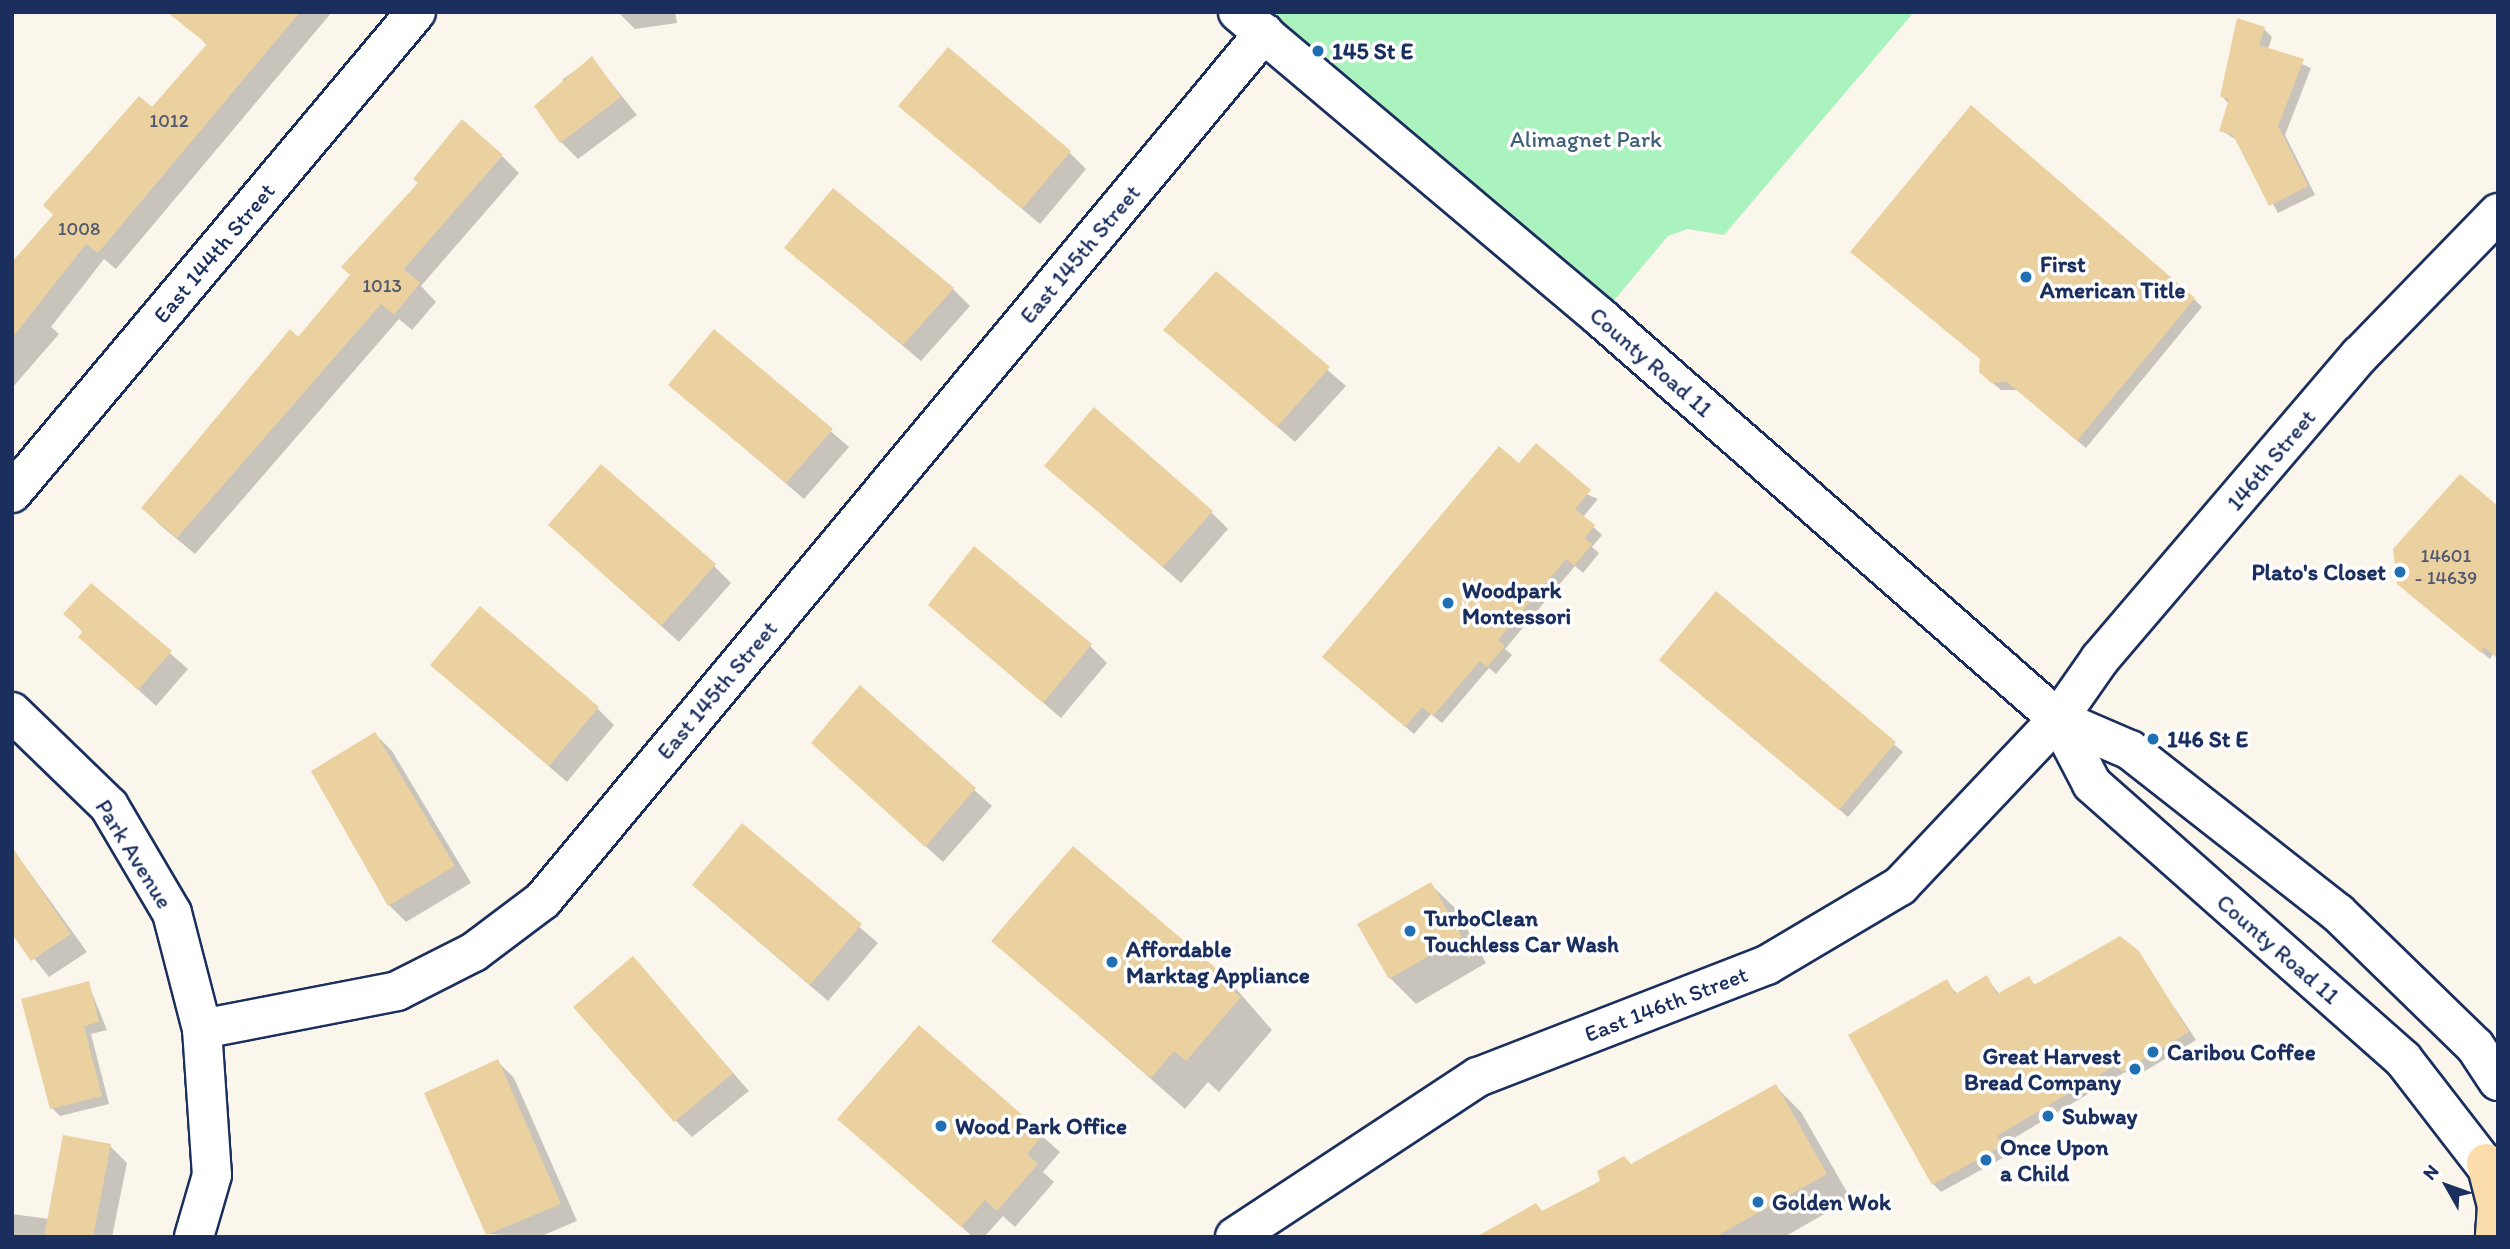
<!DOCTYPE html>
<html>
<head>
<meta charset="utf-8">
<style>
  body { margin:0 }
  #map { position:relative; width:2510px; height:1249px; overflow:hidden; background:#fbf6ec; font-family:Itim,sans-serif }
  div>[style] { position:absolute }
  .green>* { inset:0; background:#aaf2be }
  .shadow>* { inset:0; background:#0003 }
  .building>* { inset:0; background:#ebd1a0 }
  .roads { filter:drop-shadow(2px 0 #1b2f5e) drop-shadow(-2px 0 #1b2f5e) drop-shadow(0 2px #1b2f5e) drop-shadow(0 -2px #1b2f5e) }
  .street>* { height:38px; margin:-19px; padding:0 19px; transform-origin:19px; border-radius:19px; background:#fff }
  .secondary>* { height:38px; margin:-19px; padding:0 19px; transform-origin:19px; border-radius:19px; background:#fff }
  .highway>* { height:38px; margin:-19px; padding:0 19px; transform-origin:19px; border-radius:19px; background:#fbdcab }
  .dots>* { width:19px; height:19px; translate:-50% -50%; box-sizing:border-box; border:4px solid #fff; border-radius:50% }
  span { translate:-50% -50%; white-space:nowrap; text-align:center; line-height:1.15; -webkit-text-stroke:7px #fff; paint-order:stroke }
  .number-label { font-size:19px; color:#4f586e }
  .number-label span { -webkit-text-stroke-width:0 }
  .poi-label { font-size:23px; color:#1b2f5e; font-weight:700 }
  .left { translate:0 -50%; text-align:left }
  .right { translate:-100% -50%; text-align:right }
  .park-label { font-size:23px; color:#3f6076 }
  .street-label { font-size:23px; color:#1b2f5e }
  .frame { position:absolute; inset:0; border:14px solid #1b2f5e; pointer-events:none }
  .north { position:absolute; left:2412px; top:1151px; width:70px; height:70px; -webkit-text-stroke:5px #fff; paint-order:stroke; rotate:310deg; font-size:19px; font-weight:700; line-height:28px; text-align:center; color:#1b2f5e }
  .north::after { content:''; display:block; margin:auto; width:24px; height:32px; background:#1b2f5e; clip-path:polygon(50% 0,100% 100%,50% 72%,0 100%) }
</style>
</head>
<body>
<div id="map">
  <div class="green">
    <i style="clip-path:polygon(1238px 12px,1914px 12px,1724px 235px,1688px 229px,1668px 236px,1600px 317px)"></i>
  </div>
  <div class="shadow">
    <i style="clip-path:polygon(209px 12px,332px 12px,116px 269px,104px 259px,51px 327px,59px 334px,12px 388px,12px 277px,207px 45px,192px 30px)"></i>
    <i style="clip-path:polygon(618px 12px,675px 12px,677px 23px,635px 29px)"></i>
    <i style="clip-path:polygon(2264px 29px,2272px 37px,2268px 49px,2311px 68px,2285px 135px,2315px 195px,2278px 213px,2238px 141px,2221px 130px,2229px 104px,2222px 96px)"></i>
    <i style="clip-path:polygon(592px 59px,637px 115px,578px 159px,561px 142px,563px 79px)"></i>
    <i style="clip-path:polygon(900px 106px,1069px 152px,1086px 169px,1040px 224px)"></i>
    <i style="clip-path:polygon(502px 156px,519px 173px,421px 286px,436px 302px,412px 330px,399px 319px,195px 554px,160px 525px,143px 508px,298px 339px)"></i>
    <i style="clip-path:polygon(786px 248px,953px 289px,970px 306px,921px 361px)"></i>
    <i style="clip-path:polygon(1216px 273px,1346px 386px,1295px 442px,1165px 330px)"></i>
    <i style="clip-path:polygon(2194px 299px,2202px 307px,2086px 448px,2017px 390px,2001px 390px,1989px 380px)"></i>
    <i style="clip-path:polygon(714px 331px,849px 447px,804px 499px,670px 384px)"></i>
    <i style="clip-path:polygon(1519px 465px,1598px 499px,1583px 517px,1602px 535px,1592px 547px,1599px 553px,1583px 573px,1575px 566px,1505px 649px,1512px 655px,1496px 674px,1489px 668px,1442px 723px,1431px 714px,1414px 734px,1333px 665px)"></i>
    <i style="clip-path:polygon(1046px 466px,1211px 512px,1228px 529px,1181px 583px)"></i>
    <i style="clip-path:polygon(2498px 508px,2493px 654px,2490px 659px,2407px 592px)"></i>
    <i style="clip-path:polygon(568px 542px,714px 566px,731px 583px,679px 642px)"></i>
    <i style="clip-path:polygon(91px 585px,188px 669px,156px 706px,81px 637px,84px 633px,65px 614px)"></i>
    <i style="clip-path:polygon(1716px 594px,1903px 752px,1848px 817px,1669px 668px)"></i>
    <i style="clip-path:polygon(930px 605px,1090px 646px,1107px 663px,1061px 718px)"></i>
    <i style="clip-path:polygon(432px 665px,597px 708px,614px 725px,567px 782px)"></i>
    <i style="clip-path:polygon(860px 687px,992px 806px,943px 862px,813px 743px)"></i>
    <i style="clip-path:polygon(375px 734px,392px 751px,471px 883px,406px 922px,389px 905px)"></i>
    <i style="clip-path:polygon(742px 826px,878px 943px,828px 1001px,711px 901px)"></i>
    <i style="clip-path:polygon(12px 848px,87px 952px,49px 977px,12px 931px)"></i>
    <i style="clip-path:polygon(1430px 884px,1456px 909px,1486px 963px,1416px 1004px,1390px 978px,1360px 925px)"></i>
    <i style="clip-path:polygon(994px 941px,1231px 983px,1272px 1030px,1219px 1092px,1208px 1082px,1185px 1109px)"></i>
    <i style="clip-path:polygon(2138px 953px,2196px 1040px,2132px 1079px,2125px 1072px,2004px 1144px,2010px 1154px,1941px 1192px,1933px 1184px,1946px 981px,1958px 995px,1986px 977px,2000px 995px,2029px 978px,2036px 986px)"></i>
    <i style="clip-path:polygon(633px 959px,749px 1091px,692px 1137px,675px 1120px)"></i>
    <i style="clip-path:polygon(88px 983px,107px 1030px,91px 1034px,109px 1104px,60px 1116px,52px 1108px)"></i>
    <i style="clip-path:polygon(919px 1027px,1060px 1152px,1043px 1172px,1054px 1182px,1015px 1227px,1003px 1216px,984px 1237px,973px 1237px,839px 1119px)"></i>
    <i style="clip-path:polygon(497px 1061px,514px 1078px,577px 1221px,539px 1237px,487px 1234px)"></i>
    <i style="clip-path:polygon(1775px 1086px,1801px 1112px,1851px 1199px,1784px 1237px,1499px 1237px)"></i>
    <i style="clip-path:polygon(110px 1146px,127px 1163px,112px 1237px,12px 1237px,12px 1214px,49px 1219px)"></i>
  </div>
  <div class="building">
    <i style="clip-path:polygon(167px 12px,300px 12px,98px 253px,86px 244px,12px 338px,12px 262px,53px 215px,43px 205px,139px 96px,152px 107px,207px 44px)"></i>
    <i style="clip-path:polygon(2237px 18px,2265px 27px,2259px 45px,2304px 59px,2278px 126px,2308px 186px,2269px 206px,2233px 135px,2219px 131px,2229px 99px,2220px 97px)"></i>
    <i style="clip-path:polygon(948px 47px,1071px 151px,1022px 209px,898px 106px)"></i>
    <i style="clip-path:polygon(592px 56px,621px 97px,560px 143px,534px 106px)"></i>
    <i style="clip-path:polygon(1971px 105px,2195px 298px,2077px 441px,2007px 382px,1991px 383px,1979px 372px,1980px 359px,1850px 252px)"></i>
    <i style="clip-path:polygon(462px 119px,503px 155px,404px 269px,420px 283px,394px 315px,381px 304px,177px 538px,141px 508px,290px 329px,298px 337px,350px 275px,341px 267px,418px 183px,413px 179px)"></i>
    <i style="clip-path:polygon(833px 188px,954px 288px,903px 345px,784px 248px)"></i>
    <i style="clip-path:polygon(1216px 271px,1330px 367px,1277px 427px,1163px 330px)"></i>
    <i style="clip-path:polygon(714px 329px,833px 429px,786px 483px,668px 385px)"></i>
    <i style="clip-path:polygon(1094px 407px,1213px 511px,1163px 567px,1044px 466px)"></i>
    <i style="clip-path:polygon(1536px 443px,1591px 490px,1575px 509px,1595px 525px,1585px 538px,1592px 544px,1574px 566px,1566px 559px,1498px 640px,1505px 646px,1487px 667px,1480px 661px,1433px 716px,1422px 707px,1405px 727px,1322px 657px,1499px 446px,1519px 463px)"></i>
    <i style="clip-path:polygon(601px 464px,716px 564px,661px 626px,548px 525px)"></i>
    <i style="clip-path:polygon(2460px 474px,2498px 506px,2498px 659px,2484px 647px,2481px 653px,2397px 584px,2393px 549px)"></i>
    <i style="clip-path:polygon(974px 546px,1092px 644px,1043px 703px,928px 605px)"></i>
    <i style="clip-path:polygon(91px 583px,172px 651px,138px 690px,78px 637px,83px 631px,63px 614px)"></i>
    <i style="clip-path:polygon(1716px 591px,1896px 742px,1839px 810px,1659px 660px)"></i>
    <i style="clip-path:polygon(480px 606px,599px 707px,549px 766px,430px 665px)"></i>
    <i style="clip-path:polygon(860px 685px,976px 788px,925px 847px,811px 743px)"></i>
    <i style="clip-path:polygon(375px 732px,455px 866px,388px 906px,311px 771px)"></i>
    <i style="clip-path:polygon(742px 823px,862px 924px,810px 985px,692px 885px)"></i>
    <i style="clip-path:polygon(1073px 846px,1232px 982px,1228px 986px,1241px 997px,1186px 1061px,1174px 1051px,1151px 1078px,991px 941px)"></i>
    <i style="clip-path:polygon(12px 847px,71px 934px,31px 961px,12px 934px)"></i>
    <i style="clip-path:polygon(1431px 882px,1462px 937px,1389px 979px,1357px 924px)"></i>
    <i style="clip-path:polygon(2120px 936px,2139px 951px,2189px 1032px,2122px 1072px,2116px 1065px,1997px 1136px,2003px 1145px,1932px 1185px,1848px 1035px,1947px 979px,1955px 994px,1987px 975px,1997px 994px,2029px 976px,2034px 985px)"></i>
    <i style="clip-path:polygon(633px 956px,733px 1073px,674px 1122px,573px 1007px)"></i>
    <i style="clip-path:polygon(89px 981px,99px 1022px,84px 1026px,102px 1096px,50px 1109px,21px 999px)"></i>
    <i style="clip-path:polygon(919px 1025px,1044px 1134px,1027px 1154px,1038px 1164px,997px 1211px,985px 1200px,961px 1227px,837px 1119px)"></i>
    <i style="clip-path:polygon(498px 1059px,561px 1204px,486px 1235px,424px 1093px)"></i>
    <i style="clip-path:polygon(1776px 1084px,1827px 1174px,1715px 1237px,1476px 1237px,1536px 1203px,1542px 1211px,1600px 1181px,1597px 1171px,1624px 1156px,1631px 1164px)"></i>
    <i style="clip-path:polygon(63px 1135px,111px 1144px,93px 1237px,44px 1237px)"></i>
  </div>
  <div class="roads">
    <div class="street">
      <i style="left:12px;top:493px;width:628px;rotate:-49.97deg"></i>
      <i style="left:12px;top:712px;width:135px;rotate:44.1deg"></i>
      <i style="left:109px;top:806px;width:124px;rotate:59.5deg"></i>
      <i style="left:172px;top:913px;width:120px;rotate:75.5deg"></i>
      <i style="left:202px;top:1029px;width:146px;rotate:86.1deg"></i>
      <i style="left:212px;top:1175px;width:65px;rotate:106.2deg"></i>
      <i style="left:202px;top:1029px;width:199px;rotate:-11deg"></i>
      <i style="left:397px;top:991px;width:86px;rotate:-26.9deg"></i>
      <i style="left:474px;top:952px;width:86px;rotate:-37deg"></i>
      <i style="left:543px;top:900px;width:1128px;rotate:-50.25deg"></i>
      <i style="left:1235px;top:1237px;width:291px;rotate:-33.4deg"></i>
      <i style="left:1478px;top:1077px;width:310px;rotate:-21.2deg"></i>
      <i style="left:1767px;top:965px;width:155px;rotate:-30.7deg"></i>
      <i style="left:1900px;top:886px;width:230px;rotate:-46.6deg"></i>
      <i style="left:2058px;top:719px;width:73px;rotate:-55deg"></i>
      <i style="left:2100px;top:659px;width:400px;rotate:-49.5deg"></i>
      <i style="left:2360px;top:355px;width:198px;rotate:-45.8deg"></i>
    </div>
    <div class="secondary">
      <i style="left:1238px;top:12px;width:473px;rotate:40.1deg"></i>
      <i style="left:1600px;top:317px;width:609px;rotate:41.27deg"></i>
      <i style="left:2058px;top:719px;width:78px;rotate:23.3deg"></i>
      <i style="left:2130px;top:750px;width:264px;rotate:38.1deg"></i>
      <i style="left:2338px;top:913px;width:191px;rotate:44.2deg"></i>
      <i style="left:2475px;top:1046px;width:42px;rotate:56.7deg"></i>
      <i style="left:2058px;top:719px;width:73px;rotate:62.4deg"></i>
      <i style="left:2092px;top:784px;width:415px;rotate:41.5deg"></i>
      <i style="left:2403px;top:1059px;width:155px;rotate:52.3deg"></i>
    </div>
    <div class="highway">
      <i style="left:2486px;top:1163px;width:44px;rotate:75.7deg"></i>
      <i style="left:2497px;top:1206px;width:31px;rotate:94deg"></i>
    </div>
  </div>
  <div class="dots">
    <i style="left:1318px;top:51px;background:#1f6fb2"></i>
    <i style="left:2026px;top:277px;background:#1f6fb2"></i>
    <i style="left:2400px;top:572px;background:#1f6fb2"></i>
    <i style="left:1448px;top:603px;background:#1f6fb2"></i>
    <i style="left:2153px;top:739px;background:#1f6fb2"></i>
    <i style="left:1410px;top:931px;background:#1f6fb2"></i>
    <i style="left:1112px;top:962px;background:#1f6fb2"></i>
    <i style="left:2153px;top:1052px;background:#1f6fb2"></i>
    <i style="left:2135px;top:1069px;background:#1f6fb2"></i>
    <i style="left:2048px;top:1116px;background:#1f6fb2"></i>
    <i style="left:941px;top:1126px;background:#1f6fb2"></i>
    <i style="left:1986px;top:1160px;background:#1f6fb2"></i>
    <i style="left:1758px;top:1202px;background:#1f6fb2"></i>
  </div>
  <div class="number-label">
    <span style="left:169px;top:121px">1012</span>
    <span style="left:79px;top:229px">1008</span>
    <span style="left:382px;top:286px">1013</span>
    <span style="left:2446px;top:567px">14601<br>- 14639</span>
  </div>
  <div class="poi-label">
    <span class="left" style="left:1332px;top:51px">145 St E</span>
    <span class="left" style="left:2040px;top:277px">First<br>American Title</span>
    <span class="right" style="left:2386px;top:572px">Plato's Closet</span>
    <span class="left" style="left:1462px;top:603px">Woodpark<br>Montessori</span>
    <span class="left" style="left:2167px;top:739px">146 St E</span>
    <span class="left" style="left:1424px;top:931px">TurboClean<br>Touchless Car Wash</span>
    <span class="left" style="left:1126px;top:962px">Affordable<br>Marktag Appliance</span>
    <span class="left" style="left:2167px;top:1052px">Caribou Coffee</span>
    <span class="right" style="left:2121px;top:1069px">Great Harvest<br>Bread Company</span>
    <span class="left" style="left:2062px;top:1116px">Subway</span>
    <span class="left" style="left:955px;top:1126px">Wood Park Office</span>
    <span class="left" style="left:2000px;top:1160px">Once Upon<br>a Child</span>
    <span class="left" style="left:1772px;top:1202px">Golden Wok</span>
  </div>
  <div class="park-label">
    <span style="left:1586px;top:139px">Alimagnet Park</span>
  </div>
  <div class="street-label">
    <span style="left:214px;top:253px;rotate:-50deg">East 144th Street</span>
    <span style="left:1080px;top:254px;rotate:-50deg">East 145th Street</span>
    <span style="left:1651px;top:362px;rotate:41deg">County Road 11</span>
    <span style="left:2271px;top:460px;rotate:-50deg">146th Street</span>
    <span style="left:717px;top:690px;rotate:-50deg">East 145th Street</span>
    <span style="left:134px;top:854px;rotate:58deg">Park Avenue</span>
    <span style="left:2278px;top:949px;rotate:41deg">County Road 11</span>
    <span style="left:1666px;top:1004px;rotate:-21deg">East 146th Street</span>
  </div>
  <div class="frame"></div>
  <div class="north">N</div>
</div>
</body>
</html>
